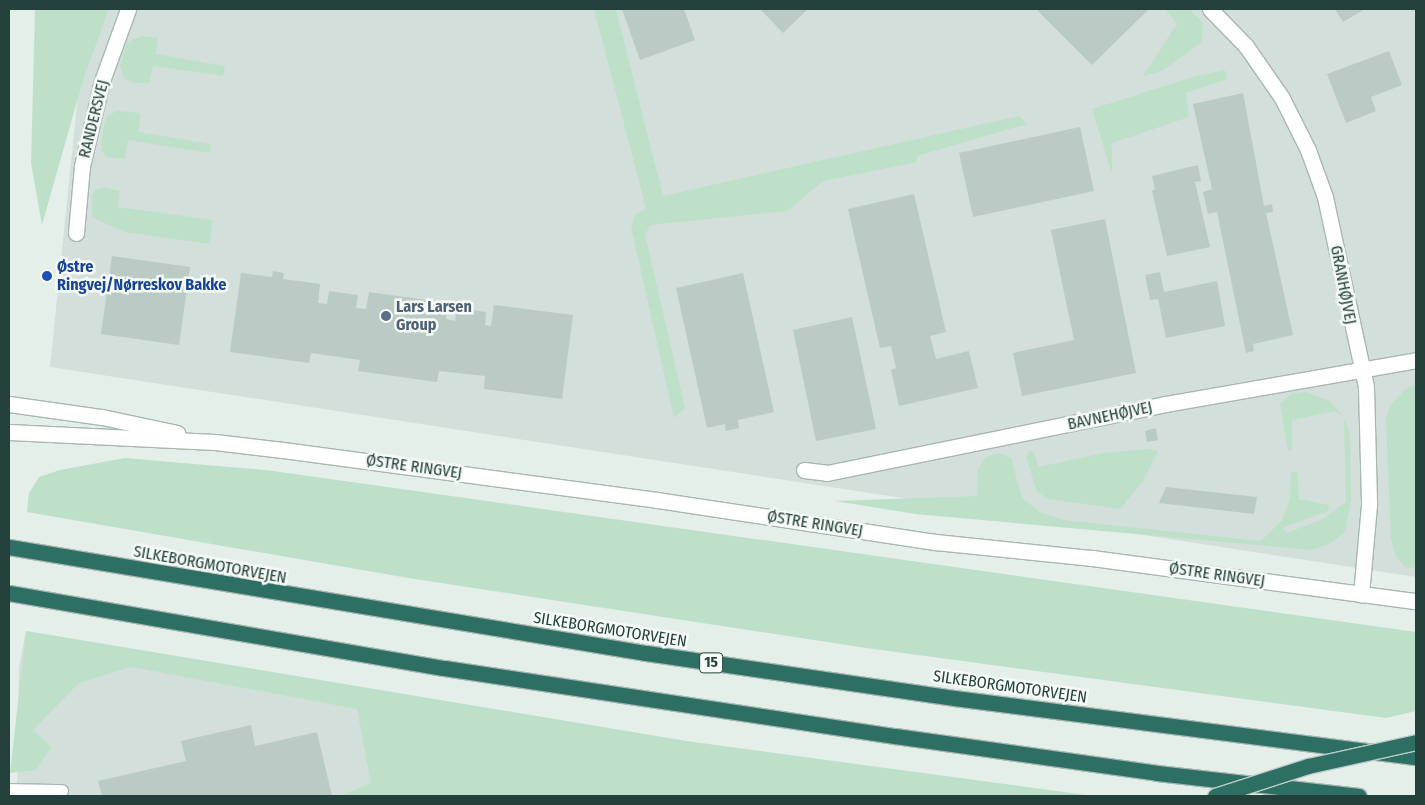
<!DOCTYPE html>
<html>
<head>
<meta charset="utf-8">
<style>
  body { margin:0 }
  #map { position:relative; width:1425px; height:805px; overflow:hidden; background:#e5efea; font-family:"Fira Sans Condensed",sans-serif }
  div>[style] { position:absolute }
  .built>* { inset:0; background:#d3dfda }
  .green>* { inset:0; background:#bee0c8 }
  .building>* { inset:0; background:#bacac4 }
  .roads { filter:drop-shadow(1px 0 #a7b7b2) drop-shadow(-1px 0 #a7b7b2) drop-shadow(0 1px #a7b7b2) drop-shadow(0 -1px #a7b7b2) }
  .service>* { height:12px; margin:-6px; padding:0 6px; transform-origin:6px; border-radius:6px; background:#fff }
  .minor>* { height:15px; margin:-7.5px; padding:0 7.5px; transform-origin:7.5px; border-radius:7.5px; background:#fff }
  .secondary>* { height:15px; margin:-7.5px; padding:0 7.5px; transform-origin:7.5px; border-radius:7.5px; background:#fff }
  .motorway>* { height:15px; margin:-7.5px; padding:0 7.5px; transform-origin:7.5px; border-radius:7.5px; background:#2e6f63 }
  .bridges { filter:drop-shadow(1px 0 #c1cac8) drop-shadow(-1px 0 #c1cac8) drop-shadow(0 1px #c1cac8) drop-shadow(0 -1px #c1cac8) }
  .motorway-bridge>* { height:15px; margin:-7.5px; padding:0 7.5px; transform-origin:7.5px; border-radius:7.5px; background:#2e6f63 }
  .dots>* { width:14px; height:14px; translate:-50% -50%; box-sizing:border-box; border:2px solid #f6fbf8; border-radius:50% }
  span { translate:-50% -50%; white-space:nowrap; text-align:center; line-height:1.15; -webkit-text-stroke:5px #f6fbf8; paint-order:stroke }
  .shield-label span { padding:1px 4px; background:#f6fbf8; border:1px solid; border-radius:4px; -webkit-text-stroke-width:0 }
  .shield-label { font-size:15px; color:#23413a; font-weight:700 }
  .street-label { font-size:16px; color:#23413a }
  .transit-label { font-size:16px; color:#164399; font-weight:700 }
  .left { translate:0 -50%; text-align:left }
  .service-label { font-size:16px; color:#4e5e75; font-weight:700 }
  .frame { position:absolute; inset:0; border:10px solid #23413a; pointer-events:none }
</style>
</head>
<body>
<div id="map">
  <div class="built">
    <i style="clip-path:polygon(109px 9px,1416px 9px,1416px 577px,50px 367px,80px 75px)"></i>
    <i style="clip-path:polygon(26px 631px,686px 741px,1058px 796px,17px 796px,19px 667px)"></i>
  </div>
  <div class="green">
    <i style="clip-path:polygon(35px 9px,109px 9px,84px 77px,42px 225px,31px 163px)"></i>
    <i style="clip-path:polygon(594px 9px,616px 9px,663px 196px,1019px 116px,1027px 124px,917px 156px,917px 162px,823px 181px,787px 211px,651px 225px,645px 234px,685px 408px,674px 418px,631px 227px,635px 215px,646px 208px)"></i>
    <i style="clip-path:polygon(1165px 9px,1189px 9px,1203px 23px,1201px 43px,1163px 70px,1142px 77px,1177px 24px)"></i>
    <i style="clip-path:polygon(142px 36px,158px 38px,155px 54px,225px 66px,223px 76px,153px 66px,149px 83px,134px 83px,124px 78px,120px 66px,127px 42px)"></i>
    <i style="clip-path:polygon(1225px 70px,1227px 79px,1186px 93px,1189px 117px,1112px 143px,1112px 174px,1092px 109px,1193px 77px)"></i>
    <i style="clip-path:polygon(117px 111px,140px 113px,139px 132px,211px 144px,210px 153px,128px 140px,125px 159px,107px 157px,102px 151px,101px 141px,106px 117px)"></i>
    <i style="clip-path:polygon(105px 187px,120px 191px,118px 207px,212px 220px,210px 244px,124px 232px,92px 217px,92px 195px,95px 190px)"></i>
    <i style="clip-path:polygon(1416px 384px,1416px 568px,1405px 567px,1396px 556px,1391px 539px,1386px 418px,1390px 406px,1404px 390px)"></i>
    <i style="clip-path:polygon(1306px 392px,1330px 401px,1344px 417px,1350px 435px,1351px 501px,1345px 532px,1329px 544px,1312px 550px,915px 514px,835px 501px,977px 496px,978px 469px,986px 457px,999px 453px,1011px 458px,1022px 498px,1040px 512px,1063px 520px,1261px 541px,1282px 520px,1290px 499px,1291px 472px,1297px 471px,1299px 499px,1329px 505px,1328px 511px,1282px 528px,1287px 533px,1323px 519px,1346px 502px,1344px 417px,1335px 411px,1292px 420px,1292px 451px,1288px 451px,1280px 404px,1291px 394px)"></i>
    <i style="clip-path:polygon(1149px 449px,1158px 451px,1143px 481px,1120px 509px,1048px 499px,1037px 492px,1026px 457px,1030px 450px,1035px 454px,1038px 467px,1104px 453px)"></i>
    <i style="clip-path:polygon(125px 458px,266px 470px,1416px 632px,1416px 711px,1386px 718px,866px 648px,408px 578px,27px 512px,29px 493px,39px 477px,60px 470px)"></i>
    <i style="clip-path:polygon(26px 631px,686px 741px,1093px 796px,340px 796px,371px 783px,357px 709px,131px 667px,79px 683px,33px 730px,51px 747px,36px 770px,10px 773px)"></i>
  </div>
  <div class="building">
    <i style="clip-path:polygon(622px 9px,684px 9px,695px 40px,640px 60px)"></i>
    <i style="clip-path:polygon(760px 9px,808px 9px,783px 33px)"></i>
    <i style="clip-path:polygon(1036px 9px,1149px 9px,1092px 65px)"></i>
    <i style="clip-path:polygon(1335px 9px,1365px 9px,1343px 22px)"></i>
    <i style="clip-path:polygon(1389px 51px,1402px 85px,1371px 97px,1376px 111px,1346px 123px,1327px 74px)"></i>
    <i style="clip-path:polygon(1243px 93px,1264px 206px,1272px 204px,1273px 212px,1266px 213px,1293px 335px,1253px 344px,1254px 351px,1246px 353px,1217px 212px,1208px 214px,1203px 192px,1212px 189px,1193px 104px)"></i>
    <i style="clip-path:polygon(1080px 127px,1094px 191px,973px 217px,959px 153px)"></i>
    <i style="clip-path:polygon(1198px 165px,1201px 181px,1195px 182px,1210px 247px,1167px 256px,1152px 191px,1155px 189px,1152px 176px)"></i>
    <i style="clip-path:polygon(914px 194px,946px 332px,930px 336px,936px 359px,969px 351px,978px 388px,899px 406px,891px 370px,896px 368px,891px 346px,880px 348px,848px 209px)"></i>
    <i style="clip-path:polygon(1105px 219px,1136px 373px,1022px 396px,1013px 353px,1074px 340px,1051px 230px)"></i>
    <i style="clip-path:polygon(112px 256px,190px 267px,179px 345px,101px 334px)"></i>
    <i style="clip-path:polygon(273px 271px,284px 273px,283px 279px,320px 284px,318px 303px,327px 304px,329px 291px,358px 295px,356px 308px,366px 309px,369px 292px,448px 303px,446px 319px,455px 321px,457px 308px,486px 312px,485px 325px,491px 326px,494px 305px,573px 315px,562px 399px,484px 389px,485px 376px,439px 371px,437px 382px,358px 371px,360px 360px,311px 353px,309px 363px,230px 352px,241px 273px,272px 277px)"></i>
    <i style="clip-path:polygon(1160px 272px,1164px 292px,1217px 281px,1225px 326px,1166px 338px,1158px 299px,1150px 300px,1145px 275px)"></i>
    <i style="clip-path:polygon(743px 273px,774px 412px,738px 420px,739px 428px,726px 431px,725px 424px,707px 428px,676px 288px)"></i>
    <i style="clip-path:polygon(852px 317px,876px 429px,816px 441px,793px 330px)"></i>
    <i style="clip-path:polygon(1156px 428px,1158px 440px,1147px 442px,1145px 431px)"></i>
    <i style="clip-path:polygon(1166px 487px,1257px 497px,1254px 514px,1159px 503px)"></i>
    <i style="clip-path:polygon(251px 725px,255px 746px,317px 732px,332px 796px,102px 796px,98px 781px,186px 761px,181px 741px)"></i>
  </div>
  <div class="roads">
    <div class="service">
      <i style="left:9px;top:790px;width:53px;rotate:1.1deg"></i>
    </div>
    <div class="minor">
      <i style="left:1210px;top:9px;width:52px;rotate:45.8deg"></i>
      <i style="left:1246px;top:46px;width:63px;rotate:55.3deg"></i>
      <i style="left:1282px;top:98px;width:58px;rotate:63.4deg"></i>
      <i style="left:1308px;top:150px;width:50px;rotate:70.1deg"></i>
      <i style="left:1325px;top:197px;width:194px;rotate:77.8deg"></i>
      <i style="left:1366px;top:387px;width:118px;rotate:88.5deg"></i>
      <i style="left:1369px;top:505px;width:90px;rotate:95.1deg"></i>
      <i style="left:76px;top:233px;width:67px;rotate:-84.9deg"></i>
      <i style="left:82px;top:166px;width:87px;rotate:-76.8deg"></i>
      <i style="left:102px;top:81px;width:77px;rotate:-70.1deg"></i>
      <i style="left:804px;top:470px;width:23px;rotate:7deg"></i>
      <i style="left:827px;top:473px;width:345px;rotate:-11.5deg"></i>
      <i style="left:1165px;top:404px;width:255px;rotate:-9.9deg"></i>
    </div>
    <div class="secondary">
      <i style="left:9px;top:404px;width:94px;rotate:8deg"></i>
      <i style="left:102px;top:417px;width:77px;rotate:12deg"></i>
      <i style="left:9px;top:432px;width:206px;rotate:2.8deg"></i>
      <i style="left:215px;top:442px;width:68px;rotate:6.7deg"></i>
      <i style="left:283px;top:450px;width:377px;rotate:7.6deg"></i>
      <i style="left:657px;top:500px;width:282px;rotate:8.6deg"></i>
      <i style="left:936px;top:542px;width:157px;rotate:5.9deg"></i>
      <i style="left:1092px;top:558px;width:327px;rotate:7.6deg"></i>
    </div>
    <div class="motorway">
      <i style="left:9px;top:547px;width:646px;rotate:9.45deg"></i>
      <i style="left:646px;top:653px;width:311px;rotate:8.3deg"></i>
      <i style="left:954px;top:698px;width:466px;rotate:7.3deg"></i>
      <i style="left:9px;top:593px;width:441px;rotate:9.8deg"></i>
      <i style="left:444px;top:668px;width:456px;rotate:8.6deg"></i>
      <i style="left:895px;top:736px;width:265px;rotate:8deg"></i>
      <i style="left:1157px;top:773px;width:203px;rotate:6.5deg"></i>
    </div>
  </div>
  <div class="bridges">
    <div class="motorway-bridge">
      <i style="left:1215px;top:796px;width:98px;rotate:-17.9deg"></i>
      <i style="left:1308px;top:766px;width:111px;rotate:-12.5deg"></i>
    </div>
  </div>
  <div class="dots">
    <i style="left:47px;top:276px;background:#1a4fb4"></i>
    <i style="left:386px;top:316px;background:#5c6f8a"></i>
  </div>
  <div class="shield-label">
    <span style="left:711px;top:663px">15</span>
  </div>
  <div class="street-label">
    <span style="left:94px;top:119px;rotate:-76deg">RANDERSVEJ</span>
    <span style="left:1343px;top:285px;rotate:79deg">GRANHØJVEJ</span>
    <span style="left:1110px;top:416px;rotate:-12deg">BAVNEHØJVEJ</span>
    <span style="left:414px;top:467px;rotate:8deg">ØSTRE RINGVEJ</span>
    <span style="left:815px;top:524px;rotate:9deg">ØSTRE RINGVEJ</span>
    <span style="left:210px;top:565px;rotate:10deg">SILKEBORGMOTORVEJEN</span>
    <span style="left:1217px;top:575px;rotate:8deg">ØSTRE RINGVEJ</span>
    <span style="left:610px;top:630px;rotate:9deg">SILKEBORGMOTORVEJEN</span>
    <span style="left:1010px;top:687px;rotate:8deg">SILKEBORGMOTORVEJEN</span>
  </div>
  <div class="transit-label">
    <span class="left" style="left:57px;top:276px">Østre<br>Ringvej/Nørreskov Bakke</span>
  </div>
  <div class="service-label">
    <span class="left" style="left:396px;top:316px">Lars Larsen<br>Group</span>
  </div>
  <div class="frame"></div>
</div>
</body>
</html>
